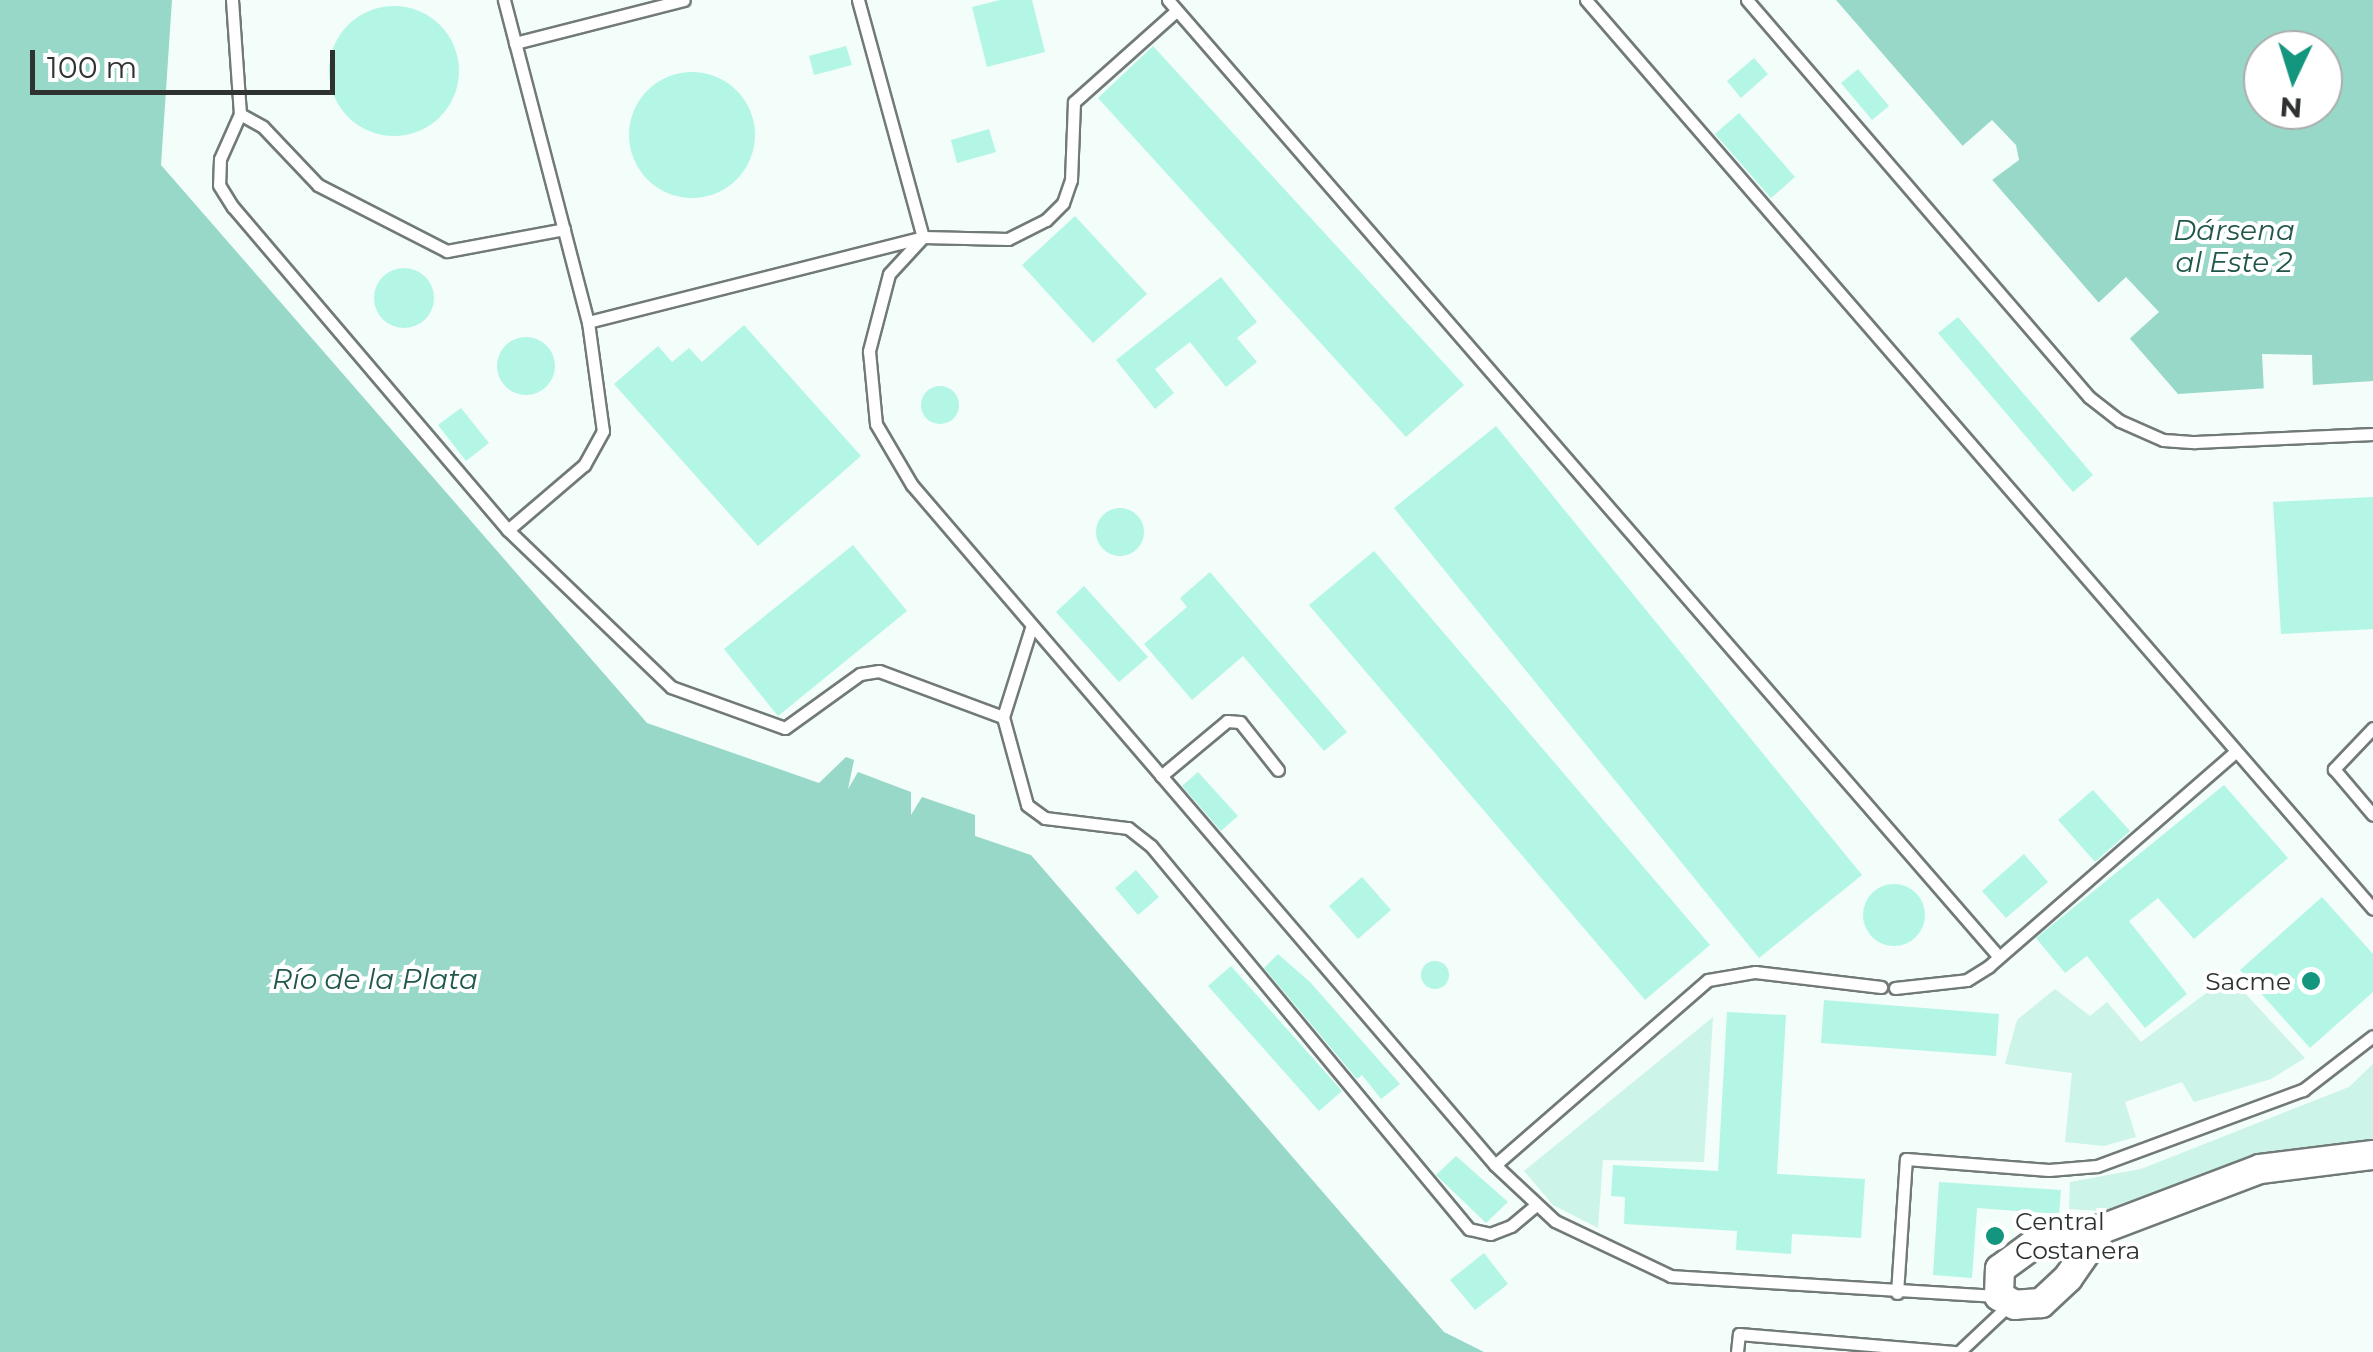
<!DOCTYPE html>
<html>
<head>
<meta charset="utf-8">
<style>
  body { margin:0 }
  #map { position:relative; width:2373px; height:1352px; overflow:hidden; background:#f3fdfa; font-family:Montserrat,sans-serif }
  div>[style] { position:absolute }
  .green>* { inset:0; background:#ccf4e9 }
  .water>* { inset:0; background:#98d8c8 }
  .pier>* { inset:0; background:#f3fdfa }
  .building>* { inset:0; background:#b4f6e5 }
  .round { border-radius:50% }
  .roads { filter:drop-shadow(2px 0 #727a78) drop-shadow(-2px 0 #727a78) drop-shadow(0 2px #727a78) drop-shadow(0 -2px #727a78) }
  .service>* { height:11px; margin:-5.5px; padding:0 5.5px; transform-origin:5.5px; border-radius:5.5px; background:#fff }
  .tertiary>* { height:28px; margin:-14px; padding:0 14px; transform-origin:14px; border-radius:14px; background:#fff }
  .dots>* { width:28px; height:28px; translate:-50% -50%; box-sizing:border-box; border:5px solid #fff; border-radius:50% }
  span { translate:-50% -50%; white-space:nowrap; text-align:center; line-height:1.15; -webkit-text-stroke:8px #fff; paint-order:stroke }
  .poi-label { font-size:25px; color:#2e3231 }
  .right { translate:-100% -50%; text-align:right }
  .left { translate:0 -50%; text-align:left }
  .water-label { font-size:28px; color:#21574b; font-style:italic }
  .north { position:absolute; left:2243px; top:30px; width:100px; height:100px; box-sizing:border-box; background:#fff; border:2px solid #abadad; border-radius:50%; rotate:184deg; font-size:28px; font-weight:700; line-height:40px; text-align:center; color:#2e3231 }
  .north::after { content:''; display:block; margin:auto; width:35px; height:45px; background:#13957e; clip-path:polygon(50% 0,100% 100%,50% 72%,0 100%) }
  .scale { position:absolute; left:30px; top:50px; width:305px; height:45px; box-sizing:border-box; border:5px solid #2e3231; border-top:0; padding-left:12px; font-size:30px; line-height:35px; white-space:nowrap; color:#2e3231; -webkit-text-stroke:8px #fff; paint-order:stroke }
</style>
</head>
<body>
<div id="map">
  <div class="green">
    <i style="clip-path:polygon(2229px 976px,2305px 1058px,2271px 1079px,2194px 1102px,2182px 1082px,2125px 1102px,2136px 1137px,2104px 1146px,2065px 1142px,2072px 1073px,2005px 1064px,2017px 1020px,2055px 989px,2090px 1016px,2107px 1002px,2141px 1042px)"></i>
    <i style="clip-path:polygon(1713px 1017px,1704px 1162px,1603px 1160px,1598px 1228px,1553px 1205px,1524px 1171px)"></i>
    <i style="clip-path:polygon(2373px 1064px,2373px 1142px,2249px 1159px,2102px 1211px,2069px 1209px,2070px 1182px,2141px 1169px,2349px 1087px)"></i>
  </div>
  <div class="water">
    <i style="clip-path:polygon(0 0,172px 0,161px 165px,647px 723px,819px 783px,846px 757px,854px 760px,848px 789px,858px 772px,911px 792px,911px 815px,922px 797px,975px 815px,975px 836px,1031px 855px,1444px 1332px,1484px 1352px,0 1352px)"></i>
    <i style="clip-path:polygon(evenodd,1836px 0,2373px 0,2373px 381px,2178px 394px,1836px 0,2263px 50px,2323px 50px,2323px 110px,2263px 110px,2263px 50px)"></i>
  </div>
  <div class="pier">
    <i style="clip-path:polygon(1992px 120px,2016px 145px,2019px 160px,1988px 183px,1959px 149px)"></i>
    <i style="clip-path:polygon(2126px 277px,2159px 312px,2126px 342px,2095px 306px)"></i>
    <i style="clip-path:polygon(2262px 354px,2312px 355px,2313px 390px,2264px 393px)"></i>
  </div>
  <div class="building">
    <i style="clip-path:polygon(1000px 0,1032px 0,1045px 52px,987px 67px,972px 7px)"></i>
    <i class="round" style="left:329px;top:6px;width:130px;height:130px"></i>
    <i style="clip-path:polygon(846px 46px,852px 65px,814px 75px,809px 56px)"></i>
    <i style="clip-path:polygon(1153px 46px,1464px 385px,1406px 437px,1098px 98px)"></i>
    <i style="clip-path:polygon(1754px 58px,1768px 74px,1741px 98px,1727px 81px)"></i>
    <i style="clip-path:polygon(1858px 69px,1889px 106px,1872px 120px,1841px 83px)"></i>
    <i class="round" style="left:629px;top:72px;width:126px;height:126px"></i>
    <i style="clip-path:polygon(1739px 113px,1795px 177px,1771px 198px,1715px 134px)"></i>
    <i style="clip-path:polygon(989px 129px,996px 152px,957px 163px,951px 140px)"></i>
    <i style="clip-path:polygon(1075px 216px,1147px 294px,1093px 343px,1022px 265px)"></i>
    <i class="round" style="left:374px;top:268px;width:60px;height:60px"></i>
    <i style="clip-path:polygon(1221px 277px,1257px 322px,1237px 338px,1257px 362px,1226px 387px,1190px 342px,1155px 369px,1174px 393px,1155px 409px,1116px 360px)"></i>
    <i style="clip-path:polygon(1958px 317px,2093px 475px,2073px 492px,1938px 333px)"></i>
    <i style="clip-path:polygon(744px 325px,861px 456px,758px 546px,614px 384px,658px 346px,672px 362px,689px 348px,702px 362px)"></i>
    <i class="round" style="left:497px;top:337px;width:58px;height:58px"></i>
    <i class="round" style="left:921px;top:386px;width:38px;height:38px"></i>
    <i style="clip-path:polygon(461px 408px,489px 443px,466px 461px,438px 425px)"></i>
    <i style="clip-path:polygon(1496px 426px,1862px 875px,1759px 958px,1394px 508px)"></i>
    <i style="clip-path:polygon(2373px 497px,2373px 629px,2281px 634px,2273px 502px)"></i>
    <i class="round" style="left:1096px;top:508px;width:48px;height:48px"></i>
    <i style="clip-path:polygon(853px 545px,907px 611px,778px 716px,724px 649px)"></i>
    <i style="clip-path:polygon(1374px 551px,1710px 945px,1645px 1000px,1309px 605px)"></i>
    <i style="clip-path:polygon(1210px 572px,1347px 732px,1324px 751px,1243px 656px,1192px 700px,1144px 644px,1187px 607px,1180px 598px)"></i>
    <i style="clip-path:polygon(1084px 586px,1148px 657px,1119px 682px,1056px 612px)"></i>
    <i style="clip-path:polygon(1198px 772px,1238px 816px,1221px 831px,1182px 786px)"></i>
    <i style="clip-path:polygon(2224px 785px,2288px 858px,2194px 939px,2158px 898px,2129px 921px,2187px 994px,2145px 1028px,2087px 956px,2065px 973px,2036px 938px)"></i>
    <i style="clip-path:polygon(2093px 790px,2130px 831px,2095px 862px,2058px 820px)"></i>
    <i style="clip-path:polygon(2024px 854px,2048px 882px,2006px 918px,1982px 891px)"></i>
    <i style="clip-path:polygon(1136px 870px,1159px 897px,1138px 915px,1115px 888px)"></i>
    <i style="clip-path:polygon(1362px 877px,1391px 910px,1358px 939px,1329px 906px)"></i>
    <i class="round" style="left:1863px;top:884px;width:62px;height:62px"></i>
    <i style="clip-path:polygon(2322px 897px,2373px 954px,2373px 992px,2310px 1048px,2240px 970px)"></i>
    <i style="clip-path:polygon(1278px 954px,1310px 982px,1400px 1084px,1381px 1099px,1362px 1075px,1357px 1079px,1264px 968px)"></i>
    <i class="round" style="left:1421px;top:961px;width:28px;height:28px"></i>
    <i style="clip-path:polygon(1231px 966px,1342px 1091px,1319px 1111px,1208px 986px)"></i>
    <i style="clip-path:polygon(1824px 1000px,1999px 1014px,1996px 1056px,1821px 1043px)"></i>
    <i style="clip-path:polygon(1727px 1012px,1786px 1015px,1777px 1174px,1865px 1179px,1861px 1238px,1792px 1234px,1791px 1254px,1736px 1250px,1737px 1231px,1624px 1224px,1625px 1197px,1611px 1196px,1613px 1165px,1718px 1171px)"></i>
    <i style="clip-path:polygon(1456px 1156px,1508px 1202px,1486px 1223px,1436px 1175px)"></i>
    <i style="clip-path:polygon(1939px 1182px,2061px 1190px,2059px 1214px,1977px 1208px,1972px 1278px,1933px 1275px)"></i>
    <i style="clip-path:polygon(1484px 1253px,1508px 1284px,1475px 1310px,1450px 1280px)"></i>
  </div>
  <div class="roads">
    <div class="service">
      <i style="left:232px;top:0;width:114px;rotate:86deg"></i>
      <i style="left:240px;top:114px;width:49px;rotate:114deg"></i>
      <i style="left:220px;top:159px;width:26px;rotate:92deg"></i>
      <i style="left:219px;top:185px;width:26px;rotate:58deg"></i>
      <i style="left:233px;top:207px;width:424px;rotate:49.6deg"></i>
      <i style="left:508px;top:530px;width:226px;rotate:43.9deg"></i>
      <i style="left:671px;top:687px;width:121px;rotate:19.8deg"></i>
      <i style="left:785px;top:728px;width:92px;rotate:-35.8deg"></i>
      <i style="left:860px;top:674px;width:19px;rotate:-9deg"></i>
      <i style="left:879px;top:671px;width:132px;rotate:20.4deg"></i>
      <i style="left:1003px;top:717px;width:91px;rotate:74.7deg"></i>
      <i style="left:1027px;top:805px;width:22px;rotate:36deg"></i>
      <i style="left:1045px;top:818px;width:84px;rotate:6.9deg"></i>
      <i style="left:1128px;top:828px;width:29px;rotate:38deg"></i>
      <i style="left:1151px;top:846px;width:498px;rotate:50.3deg"></i>
      <i style="left:1469px;top:1229px;width:22px;rotate:13deg"></i>
      <i style="left:1490px;top:1234px;width:22px;rotate:-21deg"></i>
      <i style="left:1511px;top:1226px;width:33px;rotate:-40deg"></i>
      <i style="left:504px;top:0;width:333px;rotate:75.4deg"></i>
      <i style="left:588px;top:322px;width:110px;rotate:82.2deg"></i>
      <i style="left:603px;top:431px;width:39px;rotate:119deg"></i>
      <i style="left:584px;top:465px;width:100px;rotate:139.5deg"></i>
      <i style="left:858px;top:0;width:246px;rotate:74.7deg"></i>
      <i style="left:923px;top:237px;width:50px;rotate:132.6deg"></i>
      <i style="left:889px;top:274px;width:80px;rotate:104.6deg"></i>
      <i style="left:869px;top:351px;width:73px;rotate:84.5deg"></i>
      <i style="left:876px;top:424px;width:71px;rotate:59.5deg"></i>
      <i style="left:912px;top:485px;width:896px;rotate:49.39deg"></i>
      <i style="left:1495px;top:1165px;width:82px;rotate:43deg"></i>
      <i style="left:1555px;top:1221px;width:128px;rotate:25.4deg"></i>
      <i style="left:1671px;top:1276px;width:329px;rotate:3.5deg"></i>
      <i style="left:1168px;top:0;width:1267px;rotate:49.03deg"></i>
      <i style="left:1586px;top:0;width:1202px;rotate:49.11deg"></i>
      <i style="left:1747px;top:0;width:524px;rotate:49.26deg"></i>
      <i style="left:2089px;top:397px;width:39px;rotate:38deg"></i>
      <i style="left:2120px;top:421px;width:47px;rotate:23.8deg"></i>
      <i style="left:2163px;top:440px;width:32px;rotate:4deg"></i>
      <i style="left:2195px;top:442px;width:178px;rotate:-2.6deg"></i>
      <i style="left:515px;top:43px;width:174px;rotate:-14.3deg"></i>
      <i style="left:240px;top:114px;width:26px;rotate:29deg"></i>
      <i style="left:263px;top:127px;width:80px;rotate:46.5deg"></i>
      <i style="left:318px;top:185px;width:145px;rotate:27.1deg"></i>
      <i style="left:447px;top:251px;width:119px;rotate:-10.6deg"></i>
      <i style="left:588px;top:322px;width:346px;rotate:-14.2deg"></i>
      <i style="left:923px;top:237px;width:85px;rotate:1.3deg"></i>
      <i style="left:1008px;top:239px;width:42px;rotate:-26.6deg"></i>
      <i style="left:1046px;top:220px;width:24px;rotate:-45deg"></i>
      <i style="left:1063px;top:203px;width:24px;rotate:-71deg"></i>
      <i style="left:1071px;top:180px;width:78px;rotate:-87.8deg"></i>
      <i style="left:1074px;top:102px;width:137px;rotate:-41.7deg"></i>
      <i style="left:1003px;top:717px;width:96px;rotate:-72.5deg"></i>
      <i style="left:2373px;top:728px;width:57px;rotate:133.6deg"></i>
      <i style="left:2334px;top:769px;width:60px;rotate:49.7deg"></i>
      <i style="left:1161px;top:776px;width:86px;rotate:-39.8deg"></i>
      <i style="left:1227px;top:721px;width:13px;rotate:4deg"></i>
      <i style="left:1240px;top:722px;width:61px;rotate:51.6deg"></i>
      <i style="left:1895px;top:988px;width:72px;rotate:-6.3deg"></i>
      <i style="left:1967px;top:980px;width:26px;rotate:-32deg"></i>
      <i style="left:1989px;top:966px;width:326px;rotate:-41deg"></i>
      <i style="left:1495px;top:1165px;width:282px;rotate:-41deg"></i>
      <i style="left:1708px;top:980px;width:48px;rotate:-9.7deg"></i>
      <i style="left:1755px;top:972px;width:127px;rotate:6.8deg"></i>
      <i style="left:1897px;top:1293px;width:134px;rotate:-86.2deg"></i>
      <i style="left:1906px;top:1159px;width:143px;rotate:4.4deg"></i>
      <i style="left:2049px;top:1170px;width:48px;rotate:-4.8deg"></i>
      <i style="left:2097px;top:1166px;width:220px;rotate:-20.3deg"></i>
      <i style="left:2303px;top:1090px;width:88px;rotate:-37.6deg"></i>
      <i style="left:1737px;top:1352px;width:18px;rotate:-84deg"></i>
      <i style="left:1739px;top:1334px;width:216px;rotate:4.8deg"></i>
      <i style="left:1959px;top:1352px;width:70px;rotate:-43.3deg"></i>
    </div>
    <div class="tertiary">
      <i style="left:2102px;top:1229px;width:60px;rotate:124.8deg"></i>
      <i style="left:2068px;top:1278px;width:37px;rotate:137deg"></i>
      <i style="left:2041px;top:1303px;width:26px;rotate:176deg"></i>
      <i style="left:2015px;top:1305px;width:18px;rotate:-151deg"></i>
      <i style="left:1999px;top:1296px;width:27px;rotate:-88deg"></i>
      <i style="left:2000px;top:1269px;width:51px;rotate:-36.2deg"></i>
      <i style="left:2041px;top:1239px;width:62px;rotate:-9.3deg"></i>
      <i style="left:2102px;top:1229px;width:169px;rotate:-20.8deg"></i>
      <i style="left:2260px;top:1169px;width:114px;rotate:-7.1deg"></i>
    </div>
  </div>
  <div class="dots">
    <i style="left:2311px;top:981px;background:#13957e"></i>
    <i style="left:1995px;top:1236px;background:#13957e"></i>
  </div>
  <div class="poi-label">
    <span class="right" style="left:2291px;top:981px">Sacme</span>
    <span class="left" style="left:2015px;top:1236px">Central<br>Costanera</span>
  </div>
  <div class="water-label">
    <span style="left:2234px;top:246px">Dársena<br>al Este 2</span>
    <span style="left:375px;top:979px">Río de la Plata</span>
  </div>
  <div class="north">N</div>
  <div class="scale">100 m</div>
</div>
</body>
</html>
